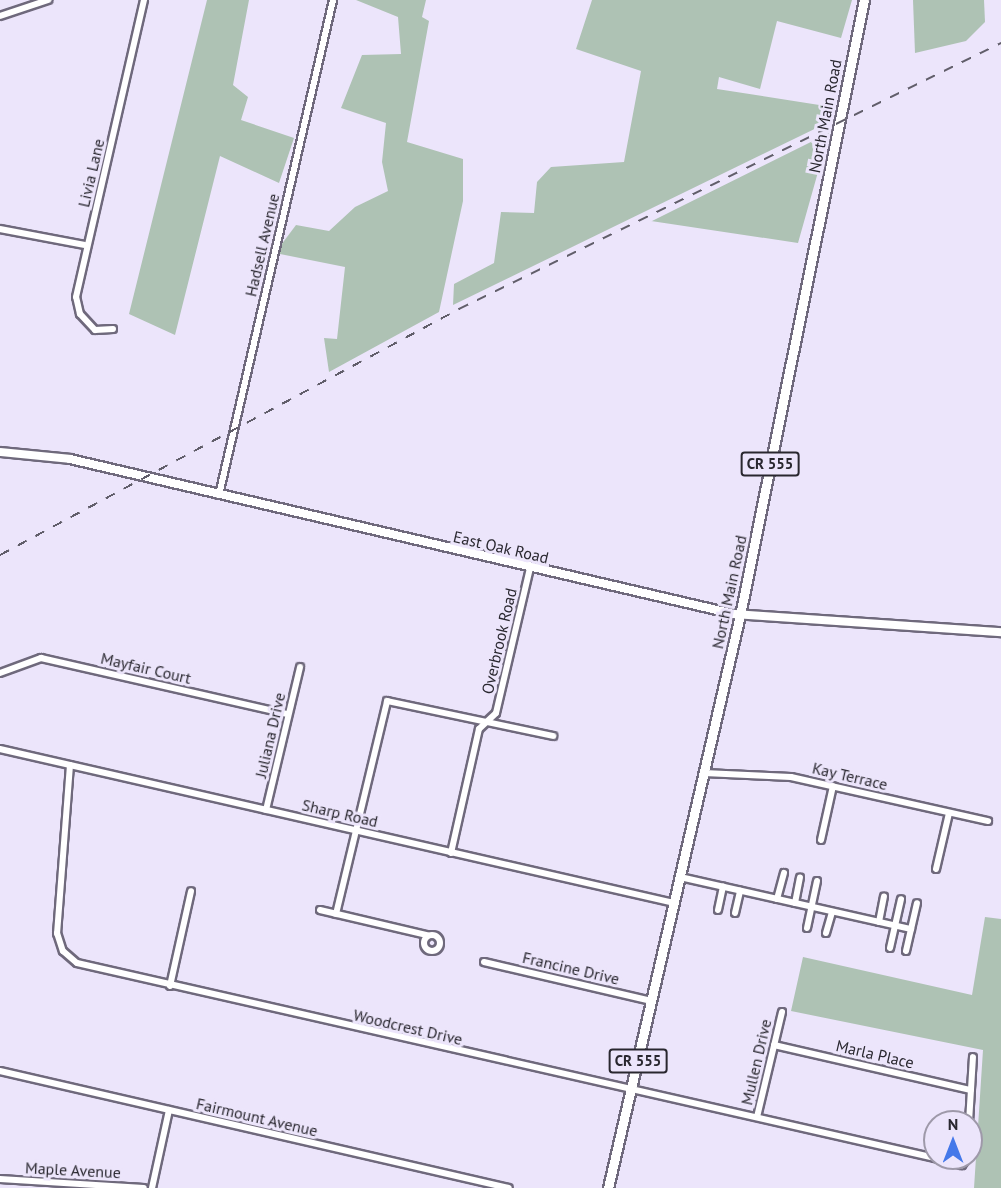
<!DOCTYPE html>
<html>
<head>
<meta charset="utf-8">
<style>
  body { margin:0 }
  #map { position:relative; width:1001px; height:1188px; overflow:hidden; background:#ece5fb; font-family:"PT Sans",sans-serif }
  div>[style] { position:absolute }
  .green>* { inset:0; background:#aec2b4 }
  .roads { filter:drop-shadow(2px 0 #6f697c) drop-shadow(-2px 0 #6f697c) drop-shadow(0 2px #6f697c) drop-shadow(0 -2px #6f697c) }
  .minor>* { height:6px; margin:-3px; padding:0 3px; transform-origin:3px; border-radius:3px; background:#fff }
  .minor>.ring { margin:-3px; padding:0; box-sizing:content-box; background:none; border:6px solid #fff; border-radius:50% }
  .tertiary>* { height:8px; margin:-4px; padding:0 4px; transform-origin:4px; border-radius:4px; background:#fff }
  .primary>* { height:9px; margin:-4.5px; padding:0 4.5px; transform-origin:4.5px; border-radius:4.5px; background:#fff }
  .rail>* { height:1.5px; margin-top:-0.75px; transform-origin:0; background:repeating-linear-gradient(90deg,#615e6a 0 10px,transparent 0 20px) }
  span { translate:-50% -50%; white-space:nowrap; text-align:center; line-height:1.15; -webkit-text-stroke:6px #ece5fb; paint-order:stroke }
  .shield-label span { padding:2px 4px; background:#ece5fb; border:2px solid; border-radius:4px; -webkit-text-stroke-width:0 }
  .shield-label { font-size:15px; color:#29272f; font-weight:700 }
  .street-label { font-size:16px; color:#29272f }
  .north { position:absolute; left:923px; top:1110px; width:60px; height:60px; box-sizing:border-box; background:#ece5fb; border:2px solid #9e99a9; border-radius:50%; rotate:0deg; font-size:16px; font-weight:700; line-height:24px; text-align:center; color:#29272f }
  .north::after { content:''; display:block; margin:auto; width:21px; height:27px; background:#4478e9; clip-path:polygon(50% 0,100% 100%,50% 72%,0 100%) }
</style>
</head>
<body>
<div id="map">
  <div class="green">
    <i style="clip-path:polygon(207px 0,249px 0,233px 85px,248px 97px,241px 120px,294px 138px,279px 183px,220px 156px,175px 335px,129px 314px)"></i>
    <i style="clip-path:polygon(356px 0,426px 0,422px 17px,429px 21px,407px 142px,463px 159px,463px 201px,439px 312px,329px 372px,324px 338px,337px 339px,345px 267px,275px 253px,296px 225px,329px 231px,355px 207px,388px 191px,382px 162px,386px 123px,341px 108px,362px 55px,401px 54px,398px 17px)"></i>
    <i style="clip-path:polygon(592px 0,852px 0,841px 38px,777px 21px,760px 89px,719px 77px,717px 89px,832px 107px,831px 121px,453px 305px,454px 284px,494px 263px,501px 212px,534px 213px,537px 182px,551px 167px,624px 162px,641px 71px,576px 49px)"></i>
    <i style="clip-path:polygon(913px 0,984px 0,985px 22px,966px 41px,915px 53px)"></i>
    <i style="clip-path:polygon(829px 133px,798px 243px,651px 221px,652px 221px)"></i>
    <i style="clip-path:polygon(985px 917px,1001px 919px,1001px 1188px,974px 1188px,983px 1050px,791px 1011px,803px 957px,972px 995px)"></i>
  </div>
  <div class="roads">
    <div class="minor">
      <i style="left:0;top:16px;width:51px;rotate:-18.4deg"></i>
      <i style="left:0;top:229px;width:86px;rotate:10.7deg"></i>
      <i style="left:113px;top:329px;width:18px;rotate:177deg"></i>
      <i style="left:95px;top:330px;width:22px;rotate:-133deg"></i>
      <i style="left:80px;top:314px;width:17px;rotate:-103deg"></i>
      <i style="left:76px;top:297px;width:305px;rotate:-77.1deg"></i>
      <i style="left:219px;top:495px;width:508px;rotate:-77.03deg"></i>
      <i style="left:0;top:673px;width:44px;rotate:-20.1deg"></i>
      <i style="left:41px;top:658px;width:253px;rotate:12.8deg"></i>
      <i style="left:0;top:749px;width:691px;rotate:12.87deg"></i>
      <i style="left:70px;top:765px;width:169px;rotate:94.4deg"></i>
      <i style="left:57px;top:933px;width:19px;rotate:72deg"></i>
      <i style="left:63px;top:951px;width:18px;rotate:41deg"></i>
      <i style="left:77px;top:963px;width:880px;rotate:12.8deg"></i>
      <i style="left:704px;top:773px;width:87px;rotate:2.6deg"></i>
      <i style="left:791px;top:777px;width:202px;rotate:12.6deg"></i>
      <i style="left:266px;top:810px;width:147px;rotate:-76.6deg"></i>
      <i style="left:821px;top:840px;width:55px;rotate:-77.5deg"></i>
      <i style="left:451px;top:853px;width:127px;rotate:-77.3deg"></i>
      <i style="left:479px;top:729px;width:23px;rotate:-43deg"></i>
      <i style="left:496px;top:713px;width:149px;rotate:-76.8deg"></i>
      <i style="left:936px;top:869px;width:57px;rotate:-76.9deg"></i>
      <i style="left:680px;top:877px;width:237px;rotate:12.7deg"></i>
      <i style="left:777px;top:899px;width:27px;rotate:-75deg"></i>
      <i style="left:795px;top:903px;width:26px;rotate:-79deg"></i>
      <i style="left:320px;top:910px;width:110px;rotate:13.2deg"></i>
      <i style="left:718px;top:910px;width:24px;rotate:-78deg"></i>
      <i style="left:735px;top:913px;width:23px;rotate:-77deg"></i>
      <i style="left:336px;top:914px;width:219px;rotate:-76.5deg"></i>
      <i style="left:387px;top:701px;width:170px;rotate:11.9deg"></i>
      <i style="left:879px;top:922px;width:26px;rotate:-79deg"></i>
      <i style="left:807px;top:928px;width:48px;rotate:-78deg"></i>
      <i style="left:826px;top:933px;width:22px;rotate:-74deg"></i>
      <i class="ring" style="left:424px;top:935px;width:10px;height:10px"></i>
      <i style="left:890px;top:948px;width:50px;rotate:-77.3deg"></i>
      <i style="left:906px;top:951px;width:49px;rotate:-77.1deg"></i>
      <i style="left:484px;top:962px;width:172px;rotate:13.1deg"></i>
      <i style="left:170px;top:986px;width:97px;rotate:-77.5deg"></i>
      <i style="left:774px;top:1045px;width:202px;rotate:12.9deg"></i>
      <i style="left:0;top:1071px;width:522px;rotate:12.95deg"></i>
      <i style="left:757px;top:1117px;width:108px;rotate:-76.6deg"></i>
      <i style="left:969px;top:1122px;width:65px;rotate:-86.5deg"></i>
      <i style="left:935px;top:1158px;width:28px;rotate:15deg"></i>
      <i style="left:962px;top:1165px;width:9px;rotate:-54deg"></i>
      <i style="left:0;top:1179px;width:144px;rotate:3.6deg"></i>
      <i style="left:152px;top:1188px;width:80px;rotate:-77.7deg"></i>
    </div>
    <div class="tertiary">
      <i style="left:0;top:452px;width:70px;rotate:5.7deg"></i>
      <i style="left:70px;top:459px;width:682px;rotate:13.14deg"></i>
      <i style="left:734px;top:614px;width:268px;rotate:3.9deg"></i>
    </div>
    <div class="primary">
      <i style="left:608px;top:1188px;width:588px;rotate:-77.03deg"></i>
      <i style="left:740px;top:615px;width:627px;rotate:-78.6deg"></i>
    </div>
  </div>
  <div class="rail">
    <i style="left:0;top:555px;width:521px;rotate:-28.19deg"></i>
    <i style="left:459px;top:309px;width:604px;rotate:-26.14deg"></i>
  </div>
  <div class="shield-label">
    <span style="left:770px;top:464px">CR 555</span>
    <span style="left:638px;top:1061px">CR 555</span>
  </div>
  <div class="street-label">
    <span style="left:825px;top:116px;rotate:-79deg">North Main Road</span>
    <span style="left:91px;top:173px;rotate:-77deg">Livia Lane</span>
    <span style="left:262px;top:245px;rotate:-77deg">Hadsell Avenue</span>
    <span style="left:501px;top:547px;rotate:13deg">East Oak Road</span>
    <span style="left:729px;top:592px;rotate:-78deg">North Main Road</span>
    <span style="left:499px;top:641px;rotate:-77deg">Overbrook Road</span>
    <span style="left:146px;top:668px;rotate:13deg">Mayfair Court</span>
    <span style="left:270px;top:735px;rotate:-77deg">Juliana Drive</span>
    <span style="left:850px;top:776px;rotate:13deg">Kay Terrace</span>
    <span style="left:340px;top:813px;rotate:13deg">Sharp Road</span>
    <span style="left:571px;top:968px;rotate:13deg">Francine Drive</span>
    <span style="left:408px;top:1027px;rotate:13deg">Woodcrest Drive</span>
    <span style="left:875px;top:1054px;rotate:13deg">Marla Place</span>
    <span style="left:756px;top:1062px;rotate:-77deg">Mullen Drive</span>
    <span style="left:257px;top:1117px;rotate:13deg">Fairmount Avenue</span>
    <span style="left:73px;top:1170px;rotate:3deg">Maple Avenue</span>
  </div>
  <div class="north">N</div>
</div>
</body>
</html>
